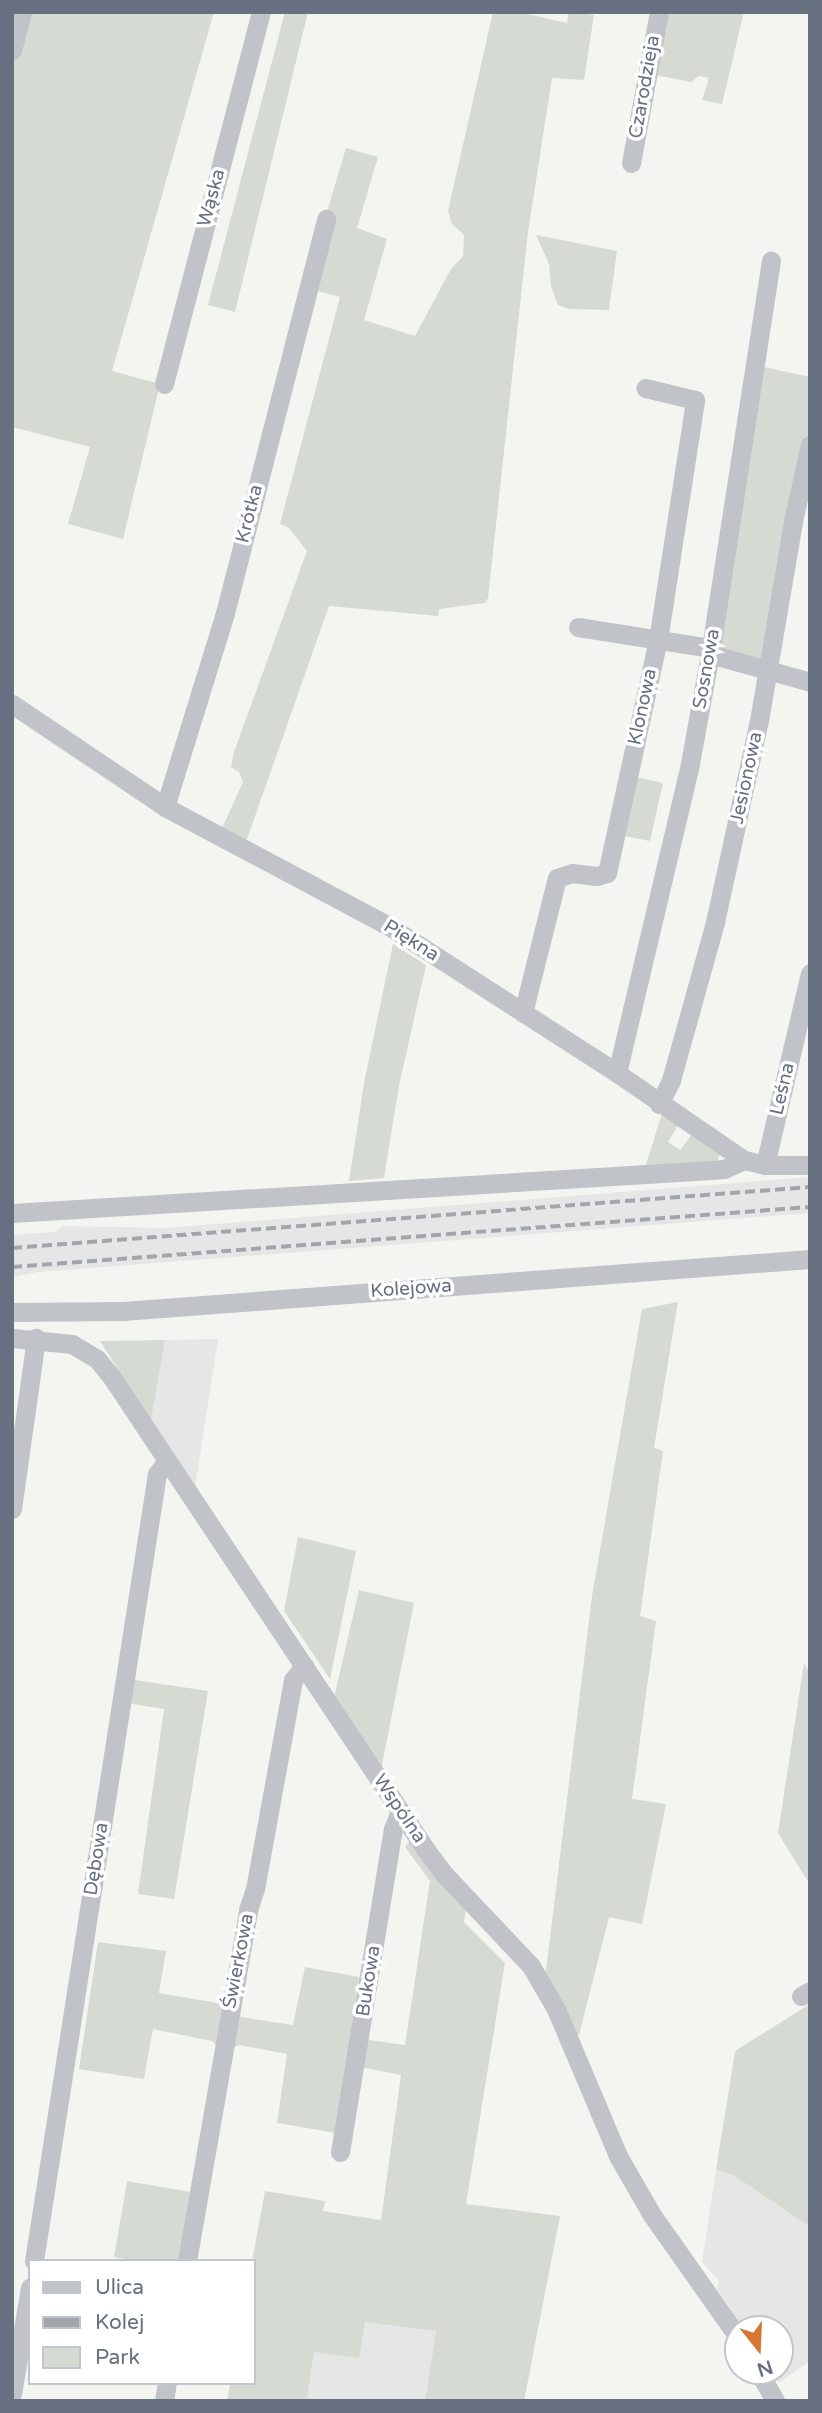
<!DOCTYPE html>
<html>
<head>
<meta charset="utf-8">
<style>
  body { margin:0 }
  #map { position:relative; width:822px; height:2413px; overflow:hidden; background:#f4f5f1; font-family:"Varela Round",sans-serif }
  div>[style] { position:absolute }
  .built>* { inset:0; background:#e5e6e5 }
  .green>* { inset:0; background:#d5dbd3 }
  .minor>* { height:19px; margin:-9.5px; padding:0 9.5px; transform-origin:9.5px; border-radius:9.5px; background:#c0c3c7 }
  .rail>* { height:3.5px; margin-top:-1.75px; transform-origin:0; background:repeating-linear-gradient(90deg,#a2a5ab 0 10px,transparent 0 15px) }
  span { translate:-50% -50%; white-space:nowrap; text-align:center; line-height:1.15; -webkit-text-stroke:7px #fff; paint-order:stroke }
  .street-label { font-size:19px; color:#667080 }
  .frame { position:absolute; inset:0; border:14px solid #667080; pointer-events:none }
  .legend { position:absolute; left:28px; top:2259px; width:228px; height:126px; box-sizing:border-box; background:#fff; border:2px solid #c2c6cc; margin:0; padding:9px 12px; list-style:none; font-size:21px; color:#667080 }
  .legend li { display:flex; align-items:center; gap:14px; height:35px }
  .legend b { width:35px; border:2px solid #c2c6cc }
  .north { position:absolute; left:724px; top:2315px; width:70px; height:70px; box-sizing:border-box; background:#fff; border:2px solid #c2c6cc; border-radius:50%; rotate:162deg; font-size:19px; font-weight:700; line-height:28px; text-align:center; color:#667080 }
  .north::after { content:''; display:block; margin:auto; width:24px; height:32px; background:#d57632; clip-path:polygon(50% 0,100% 100%,50% 72%,0 100%) }
</style>
</head>
<body>
<div id="map">
  <div class="built">
    <i style="clip-path:polygon(810px 1177px,810px 1213px,38px 1272px,12px 1277px,12px 1235px,56px 1232px,62px 1226px,166px 1228px)"></i>
    <i style="clip-path:polygon(218px 1339px,195px 1488px,151px 1421px,165px 1340px)"></i>
    <i style="clip-path:polygon(716px 2170px,733px 2175px,810px 2227px,810px 2361px,779px 2383px,772px 2371px,780px 2371px,780px 2329px,744px 2329px,717px 2288px,719px 2281px,702px 2262px)"></i>
    <i style="clip-path:polygon(364px 2322px,436px 2330px,425px 2401px,307px 2401px,314px 2352px)"></i>
  </div>
  <div class="green">
    <i style="clip-path:polygon(27px 12px,214px 12px,112px 371px,160px 384px,123px 539px,68px 524px,90px 447px,12px 427px,12px 69px)"></i>
    <i style="clip-path:polygon(285px 12px,308px 12px,235px 312px,208px 305px)"></i>
    <i style="clip-path:polygon(493px 12px,519px 12px,567px 23px,569px 12px,594px 15px,584px 80px,552px 78px,528px 232px,488px 598px,485px 603px,439px 609px,438px 616px,329px 606px,246px 842px,222px 828px,243px 782px,239px 772px,231px 767px,234px 752px,307px 551px,288px 527px,280px 524px,340px 297px,310px 289px,326px 215px,346px 148px,378px 157px,357px 228px,387px 239px,364px 320px,415px 336px,451px 269px,463px 256px,464px 235px,452px 224px,448px 211px)"></i>
    <i style="clip-path:polygon(662px 12px,744px 12px,722px 104px,702px 100px,709px 78px,699px 76px,691px 82px,650px 74px)"></i>
    <i style="clip-path:polygon(536px 235px,617px 251px,609px 310px,569px 309px,558px 305px,551px 286px,549px 264px)"></i>
    <i style="clip-path:polygon(764px 367px,810px 377px,810px 432px,791px 511px,767px 660px,715px 653px)"></i>
    <i style="clip-path:polygon(632px 776px,663px 783px,650px 841px,618px 835px)"></i>
    <i style="clip-path:polygon(393px 944px,426px 965px,399px 1086px,384px 1178px,349px 1181px,364px 1083px)"></i>
    <i style="clip-path:polygon(662px 1113px,679px 1124px,668px 1142px,680px 1150px,693px 1133px,721px 1152px,716px 1164px,646px 1165px)"></i>
    <i style="clip-path:polygon(678px 1302px,654px 1448px,663px 1451px,640px 1616px,656px 1621px,632px 1799px,666px 1804px,642px 1924px,609px 1917px,579px 2035px,574px 2032px,545px 1978px,592px 1596px,642px 1309px)"></i>
    <i style="clip-path:polygon(165px 1340px,151px 1421px,100px 1341px)"></i>
    <i style="clip-path:polygon(298px 1537px,356px 1551px,330px 1679px,284px 1611px)"></i>
    <i style="clip-path:polygon(359px 1590px,414px 1603px,381px 1770px,333px 1702px)"></i>
    <i style="clip-path:polygon(804px 1663px,810px 1673px,810px 1885px,778px 1833px)"></i>
    <i style="clip-path:polygon(129px 1679px,208px 1691px,174px 1899px,138px 1894px,164px 1709px,126px 1703px)"></i>
    <i style="clip-path:polygon(411px 1839px,466px 1909px,464px 1922px,505px 1963px,466px 2204px,560px 2216px,524px 2401px,425px 2401px,436px 2331px,365px 2322px,359px 2358px,314px 2352px,307px 2401px,227px 2401px,230px 2383px,254px 2383px,252px 2261px,265px 2191px,325px 2201px,323px 2211px,381px 2220px,401px 2075px,366px 2068px,360px 2070px,365px 2035px,369px 2040px,405px 2045px,430px 1881px,405px 1847px)"></i>
    <i style="clip-path:polygon(98px 1942px,166px 1951px,159px 1993px,223px 2004px,216px 2045px,212px 2041px,153px 2029px,144px 2079px,79px 2069px)"></i>
    <i style="clip-path:polygon(305px 1967px,359px 1977px,336px 2133px,277px 2123px,287px 2054px,240px 2045px,231px 2048px,238px 2011px,241px 2017px,293px 2025px)"></i>
    <i style="clip-path:polygon(810px 2004px,810px 2227px,733px 2175px,716px 2170px,735px 2051px)"></i>
    <i style="clip-path:polygon(127px 2181px,190px 2192px,179px 2261px,137px 2261px,114px 2257px)"></i>
  </div>
  <div class="minor">
    <i style="left:12px;top:50px;width:39px;rotate:-75deg"></i>
    <i style="left:631px;top:163px;width:154px;rotate:-79.5deg"></i>
    <i style="left:164px;top:384px;width:384px;rotate:-75.4deg"></i>
    <i style="left:578px;top:627px;width:135px;rotate:9deg"></i>
    <i style="left:710px;top:654px;width:104px;rotate:15.6deg"></i>
    <i style="left:12px;top:704px;width:184px;rotate:33.9deg"></i>
    <i style="left:165px;top:807px;width:254px;rotate:28deg"></i>
    <i style="left:389px;top:926px;width:271px;rotate:32.8deg"></i>
    <i style="left:617px;top:1073px;width:154px;rotate:34.4deg"></i>
    <i style="left:744px;top:1160px;width:22px;rotate:13deg"></i>
    <i style="left:765px;top:1165px;width:45px"></i>
    <i style="left:165px;top:807px;width:203px;rotate:-72.8deg"></i>
    <i style="left:225px;top:613px;width:407px;rotate:-75.6deg"></i>
    <i style="left:523px;top:1013px;width:139px;rotate:-75.9deg"></i>
    <i style="left:557px;top:878px;width:16px;rotate:-18deg"></i>
    <i style="left:572px;top:873px;width:25px;rotate:7deg"></i>
    <i style="left:597px;top:876px;width:10px;rotate:-17deg"></i>
    <i style="left:607px;top:873px;width:239px;rotate:-77.7deg"></i>
    <i style="left:658px;top:640px;width:243px;rotate:-81.2deg"></i>
    <i style="left:695px;top:400px;width:51px;rotate:-166.5deg"></i>
    <i style="left:617px;top:1073px;width:312px;rotate:-76.7deg"></i>
    <i style="left:689px;top:769px;width:123px;rotate:-79.7deg"></i>
    <i style="left:711px;top:648px;width:392px;rotate:-81.2deg"></i>
    <i style="left:659px;top:1104px;width:27px;rotate:-63deg"></i>
    <i style="left:671px;top:1080px;width:164px;rotate:-74.4deg"></i>
    <i style="left:715px;top:922px;width:212px;rotate:-77.7deg"></i>
    <i style="left:760px;top:715px;width:197px;rotate:-80.3deg"></i>
    <i style="left:793px;top:521px;width:78px;rotate:-77.4deg"></i>
    <i style="left:765px;top:1165px;width:197px;rotate:-76.8deg"></i>
    <i style="left:12px;top:1213px;width:701px;rotate:-3.52deg"></i>
    <i style="left:712px;top:1170px;width:12px;rotate:-5deg"></i>
    <i style="left:724px;top:1169px;width:22px;rotate:-24deg"></i>
    <i style="left:12px;top:1312px;width:111px;rotate:-0.5deg"></i>
    <i style="left:123px;top:1311px;width:689px;rotate:-4.33deg"></i>
    <i style="left:12px;top:1338px;width:60px;rotate:5.7deg"></i>
    <i style="left:72px;top:1344px;width:29px;rotate:31deg"></i>
    <i style="left:97px;top:1359px;width:22px;rotate:51deg"></i>
    <i style="left:111px;top:1376px;width:569px;rotate:56.39deg"></i>
    <i style="left:426px;top:1850px;width:31px;rotate:53deg"></i>
    <i style="left:445px;top:1875px;width:125px;rotate:46.6deg"></i>
    <i style="left:531px;top:1966px;width:50px;rotate:59.8deg"></i>
    <i style="left:556px;top:2009px;width:160px;rotate:67.1deg"></i>
    <i style="left:618px;top:2156px;width:68px;rotate:60deg"></i>
    <i style="left:652px;top:2215px;width:149px;rotate:54.8deg"></i>
    <i style="left:12px;top:1509px;width:173px;rotate:-82deg"></i>
    <i style="left:801px;top:1996px;width:10px;rotate:-29deg"></i>
    <i style="left:340px;top:2152px;width:327px;rotate:-80.7deg"></i>
    <i style="left:393px;top:1829px;width:18px;rotate:-68deg"></i>
    <i style="left:34px;top:2261px;width:797px;rotate:-81.12deg"></i>
    <i style="left:157px;top:1474px;width:17px;rotate:-54deg"></i>
    <i style="left:187px;top:2261px;width:356px;rotate:-80.1deg"></i>
    <i style="left:248px;top:1910px;width:22px;rotate:-72deg"></i>
    <i style="left:255px;top:1889px;width:212px;rotate:-79.7deg"></i>
    <i style="left:293px;top:1680px;width:18px;rotate:-52deg"></i>
    <i style="left:758px;top:2371px;width:34px;rotate:60deg"></i>
    <i style="left:12px;top:2394px;width:108px;rotate:-80.4deg"></i>
    <i style="left:164px;top:2401px;width:18px;rotate:-81deg"></i>
  </div>
  <div class="rail">
    <i style="left:12px;top:1248px;width:800px;rotate:-4.37deg"></i>
    <i style="left:12px;top:1267px;width:800px;rotate:-4.3deg"></i>
  </div>
  <div class="street-label">
    <span style="left:645px;top:87px;rotate:-80deg">Czarodzieja</span>
    <span style="left:212px;top:198px;rotate:-75deg">Wąska</span>
    <span style="left:250px;top:514px;rotate:-76deg">Krótka</span>
    <span style="left:707px;top:669px;rotate:-80deg">Sosnowa</span>
    <span style="left:643px;top:707px;rotate:-78deg">Klonowa</span>
    <span style="left:747px;top:778px;rotate:-78deg">Jesionowa</span>
    <span style="left:411px;top:941px;rotate:32deg">Piękna</span>
    <span style="left:783px;top:1089px;rotate:-77deg">Leśna</span>
    <span style="left:411px;top:1289px;rotate:-4deg">Kolejowa</span>
    <span style="left:399px;top:1809px;rotate:56deg">Wspólna</span>
    <span style="left:97px;top:1859px;rotate:-81deg">Dębowa</span>
    <span style="left:239px;top:1961px;rotate:-79deg">Świerkowa</span>
    <span style="left:369px;top:1981px;rotate:-81deg">Bukowa</span>
  </div>
  <div class="frame"></div>
  <ul class="legend">
  <li><b style="height:9px;background:#c0c3c7"></b>Ulica</li>
  <li><b style="height:9px;background:#a2a5ab"></b>Kolej</li>
  <li><b style="height:19px;background:#d5dbd3"></b>Park</li>
  </ul>
  <div class="north">N</div>
</div>
</body>
</html>
